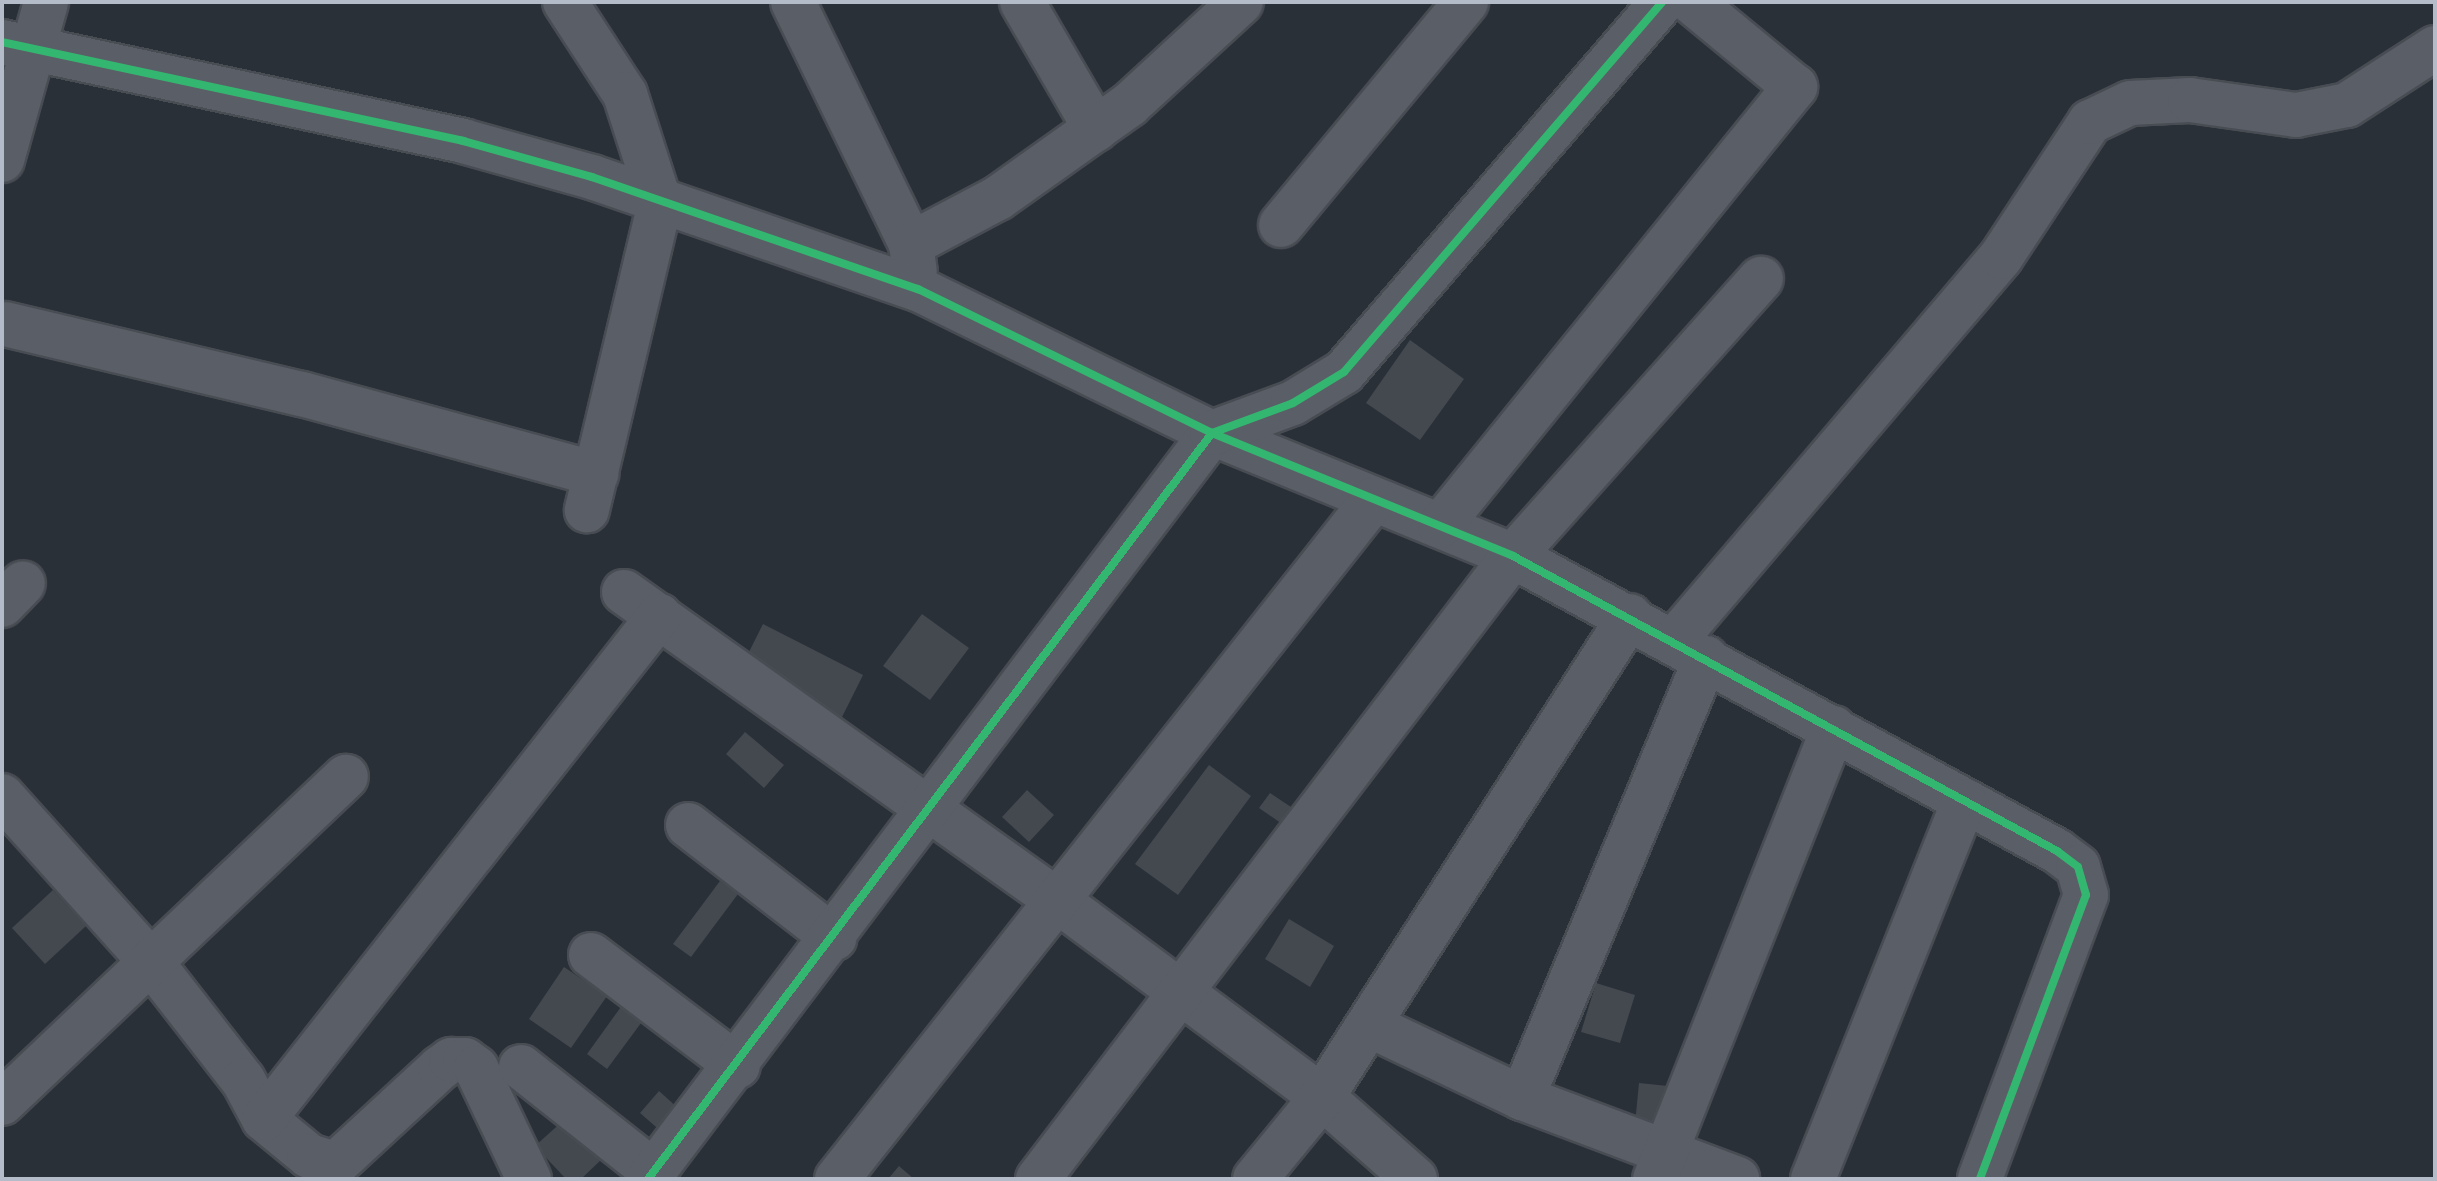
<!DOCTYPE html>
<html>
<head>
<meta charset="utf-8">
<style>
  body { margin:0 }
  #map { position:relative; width:2437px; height:1181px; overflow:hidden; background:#2a3038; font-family:"IBM Plex Sans",sans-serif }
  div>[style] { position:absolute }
  .building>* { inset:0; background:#444950 }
  .roads { filter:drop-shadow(2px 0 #484c53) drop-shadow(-2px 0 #484c53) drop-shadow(0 2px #484c53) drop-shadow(0 -2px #484c53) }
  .minor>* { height:44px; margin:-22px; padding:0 22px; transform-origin:22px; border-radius:22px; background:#5a5e66 }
  .cycleway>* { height:8px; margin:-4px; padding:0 4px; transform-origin:4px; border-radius:4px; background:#33b770 }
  span { translate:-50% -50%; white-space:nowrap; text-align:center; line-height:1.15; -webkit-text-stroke:6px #1d2633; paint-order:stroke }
  .frame { position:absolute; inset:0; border:4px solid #b4bcc9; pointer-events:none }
</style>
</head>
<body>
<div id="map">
  <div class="building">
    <i style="clip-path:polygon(1410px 340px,1464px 379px,1420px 440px,1366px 403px)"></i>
    <i style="clip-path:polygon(922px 614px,969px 648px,930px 700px,883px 666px)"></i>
    <i style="clip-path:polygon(763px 624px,863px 675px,840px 721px,740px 670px)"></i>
    <i style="clip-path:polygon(745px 732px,784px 765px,764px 788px,726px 754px)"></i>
    <i style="clip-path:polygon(1209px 765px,1251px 796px,1178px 895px,1135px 864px)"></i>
    <i style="clip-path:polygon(1027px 790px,1054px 815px,1029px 842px,1002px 817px)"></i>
    <i style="clip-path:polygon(1270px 793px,1309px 819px,1298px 835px,1259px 808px)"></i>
    <i style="clip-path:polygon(720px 881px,738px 894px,691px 957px,673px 944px)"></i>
    <i style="clip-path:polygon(53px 890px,86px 926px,45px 964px,12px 928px)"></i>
    <i style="clip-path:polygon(1289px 919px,1334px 946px,1310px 987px,1265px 959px)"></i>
    <i style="clip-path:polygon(564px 967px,607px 996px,571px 1048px,529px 1019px)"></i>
    <i style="clip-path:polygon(1596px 983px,1635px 995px,1620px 1043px,1581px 1032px)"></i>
    <i style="clip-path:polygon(623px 1004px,644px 1019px,607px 1069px,587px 1054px)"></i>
    <i style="clip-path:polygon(1639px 1083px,1668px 1086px,1664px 1127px,1635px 1124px)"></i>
    <i style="clip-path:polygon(659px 1091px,689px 1118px,671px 1140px,640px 1113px)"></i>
    <i style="clip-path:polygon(565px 1119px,602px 1159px,581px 1179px,566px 1179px,535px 1146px)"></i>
    <i style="clip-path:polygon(899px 1166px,914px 1179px,888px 1179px)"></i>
  </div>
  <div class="roads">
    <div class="minor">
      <i style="left:565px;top:2px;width:110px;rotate:56.9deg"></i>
      <i style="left:625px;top:94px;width:114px;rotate:72.2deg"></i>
      <i style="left:660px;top:203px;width:316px;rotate:103.4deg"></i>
      <i style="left:793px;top:2px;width:269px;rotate:64deg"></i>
      <i style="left:911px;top:244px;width:27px;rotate:82deg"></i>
      <i style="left:1022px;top:2px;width:147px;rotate:59.8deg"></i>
      <i style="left:2px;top:42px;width:472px;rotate:12.1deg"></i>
      <i style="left:463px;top:141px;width:134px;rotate:15.6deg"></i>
      <i style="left:592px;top:177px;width:345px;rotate:19deg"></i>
      <i style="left:918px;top:289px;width:327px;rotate:26.1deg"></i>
      <i style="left:1212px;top:433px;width:325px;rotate:22.2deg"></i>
      <i style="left:1513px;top:556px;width:619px;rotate:28.47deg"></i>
      <i style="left:2057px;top:851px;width:26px;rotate:37deg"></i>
      <i style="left:2078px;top:867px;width:29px;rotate:74deg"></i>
      <i style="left:2086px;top:895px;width:303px;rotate:110.5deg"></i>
      <i style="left:2px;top:160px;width:164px;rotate:-74.4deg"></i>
      <i style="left:1281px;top:225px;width:290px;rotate:-50.3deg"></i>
      <i style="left:911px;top:244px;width:98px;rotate:-27.9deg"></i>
      <i style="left:998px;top:198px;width:161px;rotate:-35.4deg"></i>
      <i style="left:1129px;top:105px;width:152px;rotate:-42.6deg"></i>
      <i style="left:5px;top:324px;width:305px;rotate:13.3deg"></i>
      <i style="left:302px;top:394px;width:305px;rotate:15.2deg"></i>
      <i style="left:1440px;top:526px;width:565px;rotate:-51.04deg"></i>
      <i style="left:1795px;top:87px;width:134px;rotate:-140.5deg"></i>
      <i style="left:624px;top:592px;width:533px;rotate:35.45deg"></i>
      <i style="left:1058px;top:901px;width:329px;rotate:36.6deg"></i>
      <i style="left:1322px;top:1097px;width:124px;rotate:41.4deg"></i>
      <i style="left:2px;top:605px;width:30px;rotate:-46deg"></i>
      <i style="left:1674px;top:641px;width:504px;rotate:-49.58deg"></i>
      <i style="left:2001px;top:257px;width:162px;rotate:-56.6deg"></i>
      <i style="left:2090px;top:122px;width:44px;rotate:-25.4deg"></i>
      <i style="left:2130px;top:103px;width:60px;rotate:-2.9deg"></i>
      <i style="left:2190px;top:100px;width:107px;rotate:8.1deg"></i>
      <i style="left:2296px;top:115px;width:52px;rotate:-11.1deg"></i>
      <i style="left:2347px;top:105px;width:105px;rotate:-32.9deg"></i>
      <i style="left:2px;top:796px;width:223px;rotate:48.1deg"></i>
      <i style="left:151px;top:962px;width:150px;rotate:52.1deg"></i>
      <i style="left:243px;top:1080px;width:44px;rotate:61.7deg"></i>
      <i style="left:264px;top:1119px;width:58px;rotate:39.4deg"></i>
      <i style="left:309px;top:1156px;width:28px;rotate:17deg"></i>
      <i style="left:336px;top:1164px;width:142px;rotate:-42.7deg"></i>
      <i style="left:440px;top:1068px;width:14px;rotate:-36deg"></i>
      <i style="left:451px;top:1060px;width:14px"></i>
      <i style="left:465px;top:1060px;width:14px;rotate:36deg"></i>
      <i style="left:476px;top:1068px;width:123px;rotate:64.5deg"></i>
      <i style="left:688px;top:825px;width:185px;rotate:37.7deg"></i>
      <i style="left:591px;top:955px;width:184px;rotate:37.1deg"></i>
      <i style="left:1369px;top:1025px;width:170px;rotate:25.5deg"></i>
      <i style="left:1522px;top:1098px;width:230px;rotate:20.6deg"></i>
      <i style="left:521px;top:1067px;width:169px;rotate:38.3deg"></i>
      <i style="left:1522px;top:1098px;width:477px;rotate:-67.3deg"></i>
      <i style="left:2px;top:1103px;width:474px;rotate:-43.5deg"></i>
      <i style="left:264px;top:1119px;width:640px;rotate:-51.86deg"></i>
      <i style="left:648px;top:1179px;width:935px;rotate:-52.91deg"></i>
      <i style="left:1212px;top:433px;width:86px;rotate:-20.3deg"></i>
      <i style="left:1293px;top:403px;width:60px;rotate:-31.3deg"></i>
      <i style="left:1344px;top:372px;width:488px;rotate:-49.3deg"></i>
      <i style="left:837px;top:1179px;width:866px;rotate:-51.7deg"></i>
      <i style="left:1038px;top:1179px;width:783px;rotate:-52.68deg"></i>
      <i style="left:1513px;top:556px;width:372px;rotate:-48.2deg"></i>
      <i style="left:1255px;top:1179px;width:106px;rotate:-50.7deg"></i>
      <i style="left:1322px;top:1097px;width:571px;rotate:-57.37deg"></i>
      <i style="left:1655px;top:1179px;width:485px;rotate:-68.4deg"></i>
      <i style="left:1813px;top:1179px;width:407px;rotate:-68.2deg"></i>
    </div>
  </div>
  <div class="cycleway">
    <i style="left:2px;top:42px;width:472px;rotate:12.1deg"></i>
    <i style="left:463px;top:141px;width:134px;rotate:15.6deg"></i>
    <i style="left:592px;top:177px;width:345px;rotate:19deg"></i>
    <i style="left:918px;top:289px;width:327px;rotate:26.1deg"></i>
    <i style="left:1212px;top:433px;width:325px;rotate:22.2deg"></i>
    <i style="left:1513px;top:556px;width:619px;rotate:28.47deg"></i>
    <i style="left:2057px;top:851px;width:26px;rotate:37deg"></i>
    <i style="left:2078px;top:867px;width:29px;rotate:74deg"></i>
    <i style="left:2086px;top:895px;width:303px;rotate:110.5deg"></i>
    <i style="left:648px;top:1179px;width:935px;rotate:-52.91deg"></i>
    <i style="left:1212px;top:433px;width:86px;rotate:-20.3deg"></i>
    <i style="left:1293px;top:403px;width:60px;rotate:-31.3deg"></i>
    <i style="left:1344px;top:372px;width:488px;rotate:-49.3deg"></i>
  </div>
  <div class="frame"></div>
</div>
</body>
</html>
